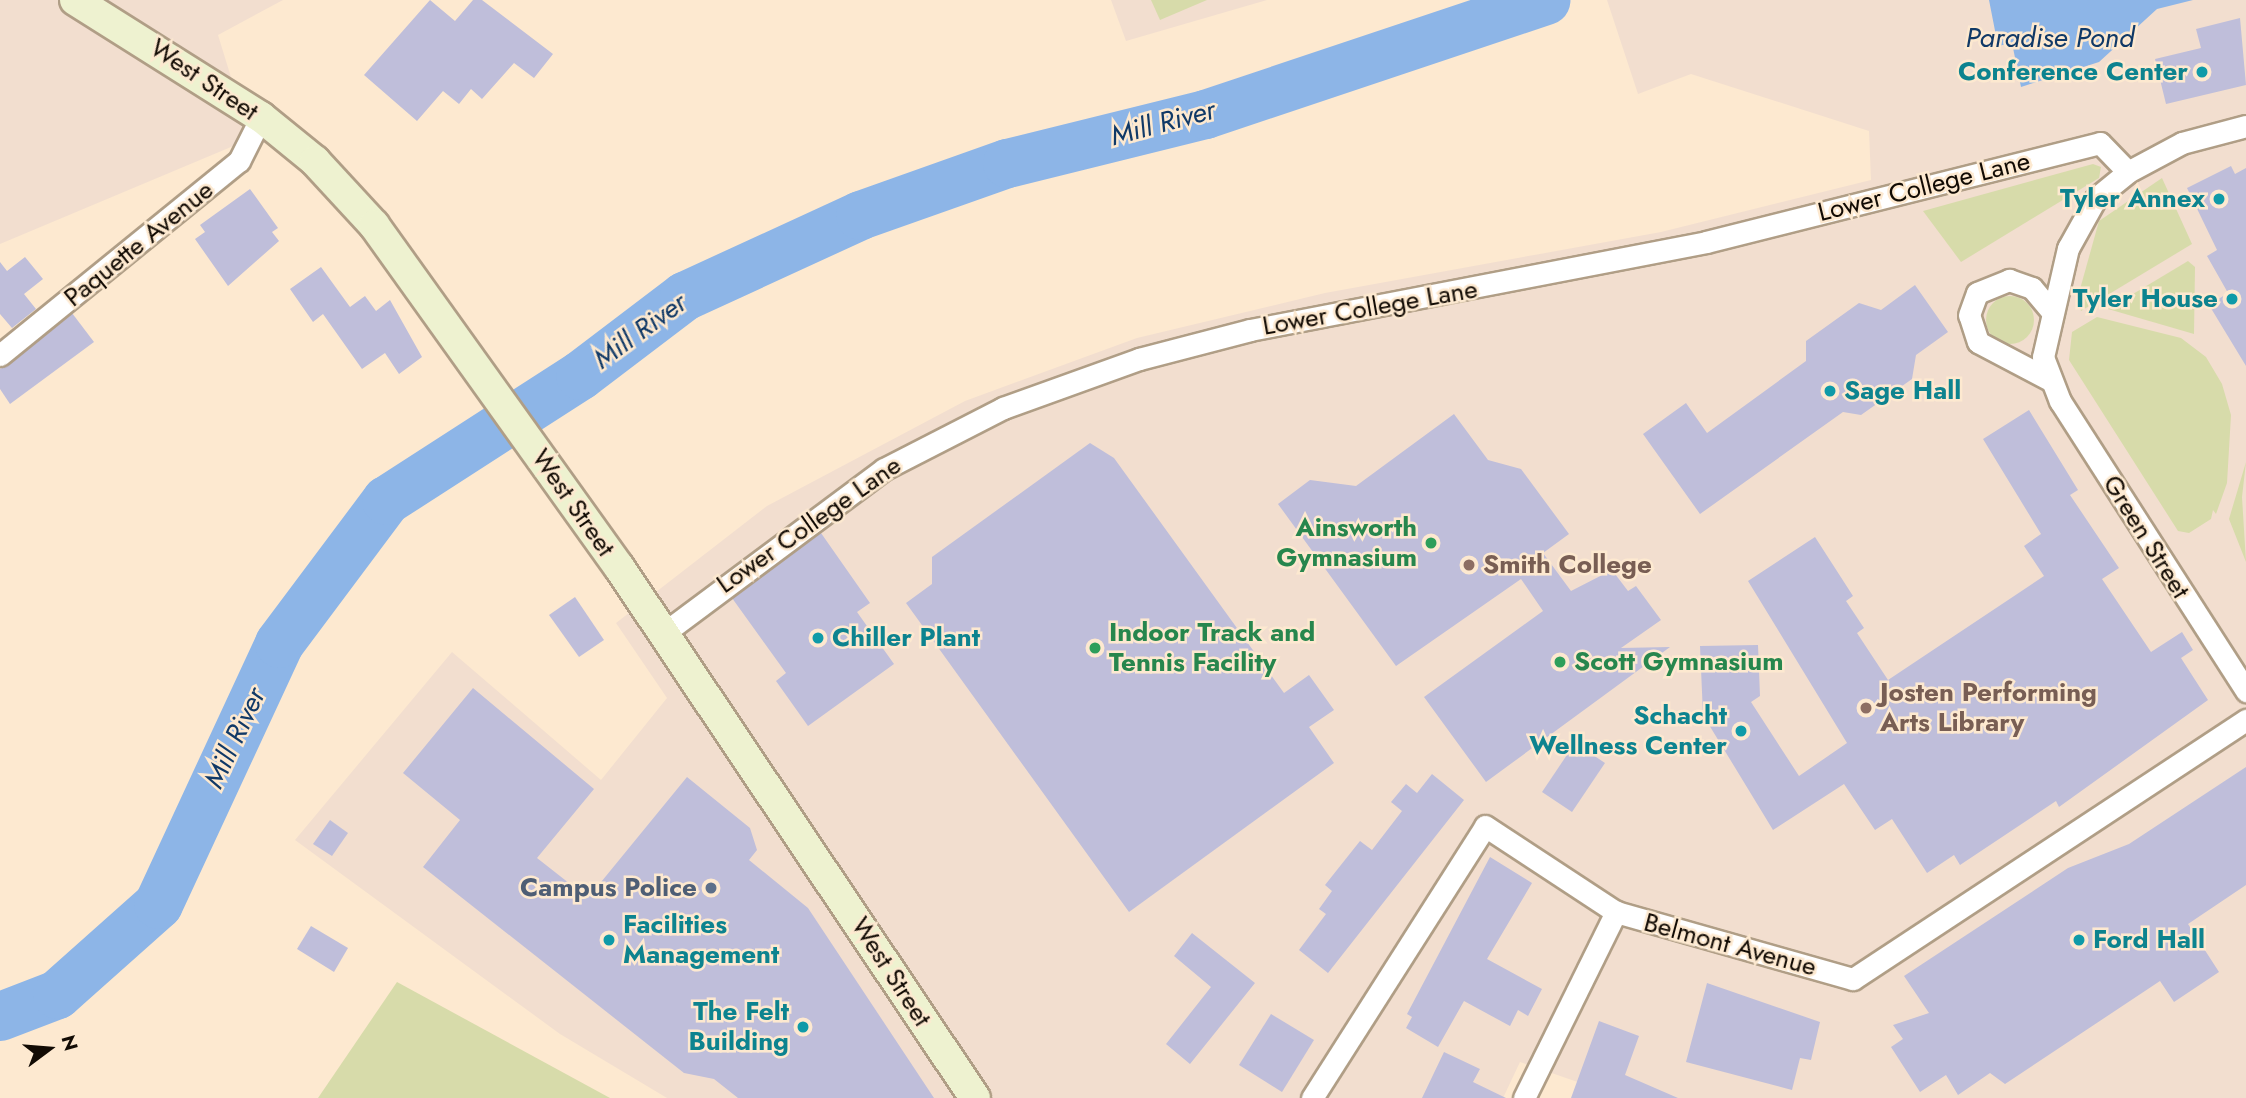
<!DOCTYPE html>
<html>
<head>
<meta charset="utf-8">
<style>
  body { margin:0 }
  #map { position:relative; width:2246px; height:1098px; overflow:hidden; background:#fde9d0; font-family:Jost,sans-serif }
  div>[style] { position:absolute }
  .education>* { inset:0; background:#f2decf }
  .green>* { inset:0; background:#d7dbaa }
  .round { border-radius:50% }
  .water>* { inset:0; background:#8db5e7 }
  .river>* { height:49px; margin:-24.5px; padding:0 24.5px; transform-origin:24.5px; border-radius:24.5px; background:#8db5e7 }
  .building>* { inset:0; background:#bfbeda }
  .roads { filter:drop-shadow(2px 0 #b09e86) drop-shadow(-2px 0 #b09e86) drop-shadow(0 2px #b09e86) drop-shadow(0 -2px #b09e86) }
  .minor>* { height:21px; margin:-10.5px; padding:0 10.5px; transform-origin:10.5px; border-radius:10.5px; background:#fff }
  .secondary>* { height:30px; margin:-15px; padding:0 15px; transform-origin:15px; border-radius:15px; background:#eef2d0 }
  .dots>* { width:19px; height:19px; translate:-50% -50%; box-sizing:border-box; border:4px solid #fde9d0; border-radius:50% }
  span { translate:-50% -50%; white-space:nowrap; text-align:center; line-height:1.15; -webkit-text-stroke:5px #fde9d0; paint-order:stroke }
  .culture-label { font-size:26px; color:#0d838f; font-weight:700 }
  .right { translate:-100% -50%; text-align:right }
  .left { translate:0 -50%; text-align:left }
  .street-label { font-size:26px; color:#120b04 }
  .leisure-label { font-size:26px; color:#27864d; font-weight:700 }
  .education-label { font-size:26px; color:#785e54; font-weight:700 }
  .service-label { font-size:26px; color:#4e5e75; font-weight:700 }
  .water-label { font-size:28px; color:#103967; font-style:italic }
  .north { position:absolute; left:14px; top:1014px; width:70px; height:70px; -webkit-text-stroke:5px #fde9d0; paint-order:stroke; rotate:74deg; font-size:19px; font-weight:700; line-height:28px; text-align:center; color:#120b04 }
  .north::after { content:''; display:block; margin:auto; width:24px; height:32px; background:#120b04; clip-path:polygon(50% 0,100% 100%,50% 72%,0 100%) }
</style>
</head>
<body>
<div id="map">
  <div class="education">
    <i style="clip-path:polygon(0 0,283px 0,218px 35px,250px 139px,0 244px)"></i>
    <i style="clip-path:polygon(1111px 0,1267px 0,1126px 41px)"></i>
    <i style="clip-path:polygon(1607px 0,2246px 0,2246px 1098px,1624px 1098px,1520px 1062px,1503px 1098px,667px 1098px,560px 1034px,295px 840px,452px 652px,601px 780px,667px 698px,616px 623px,767px 506px,965px 401px,1137px 338px,1325px 293px,1661px 232px,1871px 180px,1869px 131px,1691px 74px,1638px 94px)"></i>
  </div>
  <div class="green">
    <i style="clip-path:polygon(1151px 0,1207px 0,1160px 20px)"></i>
    <i style="clip-path:polygon(2093px 164px,2101px 167px,2099px 178px,1961px 262px,1923px 211px)"></i>
    <i style="clip-path:polygon(2162px 178px,2192px 244px,2081px 311px,2077px 300px,2099px 221px)"></i>
    <i style="clip-path:polygon(2188px 261px,2195px 267px,2194px 334px,2108px 309px)"></i>
    <i class="round" style="left:1986px;top:296px;width:48px;height:48px"></i>
    <i style="clip-path:polygon(2097px 317px,2181px 338px,2206px 357px,2222px 384px,2231px 415px,2227px 483px,2216px 514px,2213px 510px,2211px 519px,2189px 533px,2178px 531px,2069px 360px,2072px 332px)"></i>
    <i style="clip-path:polygon(2246px 462px,2242px 497px,2246px 562px,2229px 519px)"></i>
    <i style="clip-path:polygon(397px 982px,610px 1098px,318px 1098px)"></i>
  </div>
  <div class="water">
    <i style="clip-path:polygon(1989px 0,2193px 0,2157px 9px,2099px 62px,2021px 87px,2012px 43px,1998px 46px)"></i>
  </div>
  <div class="river">
    <i style="left:0;top:1016px;width:61px;rotate:-21.1deg"></i>
    <i style="left:57px;top:994px;width:135px;rotate:-41.7deg"></i>
    <i style="left:158px;top:904px;width:288px;rotate:-65.1deg"></i>
    <i style="left:279px;top:643px;width:179px;rotate:-53.2deg"></i>
    <i style="left:386px;top:500px;width:231px;rotate:-32.8deg"></i>
    <i style="left:580px;top:375px;width:131px;rotate:-37.2deg"></i>
    <i style="left:684px;top:296px;width:194px;rotate:-24.7deg"></i>
    <i style="left:860px;top:215px;width:156px;rotate:-19.5deg"></i>
    <i style="left:1007px;top:163px;width:204px;rotate:-13.9deg"></i>
    <i style="left:1205px;top:114px;width:359px;rotate:-18.5deg"></i>
  </div>
  <div class="building">
    <i style="clip-path:polygon(430px 0,455px 21px,473px 0,482px 0,553px 54px,534px 78px,514px 63px,482px 99px,471px 89px,459px 104px,443px 91px,417px 121px,364px 75px)"></i>
    <i style="clip-path:polygon(2240px 18px,2246px 85px,2166px 104px,2155px 59px,2201px 48px,2196px 29px)"></i>
    <i style="clip-path:polygon(2231px 166px,2235px 174px,2246px 168px,2246px 366px,2209px 305px,2228px 293px,2207px 256px,2217px 250px,2187px 188px)"></i>
    <i style="clip-path:polygon(250px 189px,278px 228px,272px 232px,279px 241px,228px 286px,195px 239px,205px 232px,200px 225px)"></i>
    <i style="clip-path:polygon(25px 257px,43px 279px,24px 294px,36px 309px,12px 328px,0 314px,0 262px,7px 271px)"></i>
    <i style="clip-path:polygon(321px 267px,350px 307px,365px 296px,376px 311px,390px 300px,422px 357px,399px 374px,385px 353px,362px 369px,323px 314px,313px 322px,290px 289px)"></i>
    <i style="clip-path:polygon(1915px 285px,1948px 332px,1916px 355px,1912px 379px,1861px 415px,1843px 412px,1700px 514px,1643px 434px,1686px 403px,1707px 433px,1806px 361px,1806px 341px,1859px 303px,1881px 310px)"></i>
    <i style="clip-path:polygon(72px 313px,94px 342px,10px 404px,0 389px,0 369px)"></i>
    <i style="clip-path:polygon(2029px 410px,2078px 490px,2070px 495px,2119px 568px,2102px 579px,2151px 652px,2182px 632px,2193px 650px,2181px 658px,2208px 700px,2059px 807px,2056px 801px,1960px 865px,1954px 855px,1927px 873px,1892px 819px,1875px 830px,1844px 784px,1773px 830px,1703px 715px,1700px 646px,1758px 645px,1760px 696px,1751px 702px,1799px 776px,1847px 743px,1748px 581px,1815px 537px,1853px 596px,1846px 601px,1864px 628px,1857px 633px,1888px 680px,2044px 576px,2024px 546px,2041px 534px,1983px 439px)"></i>
    <i style="clip-path:polygon(1454px 414px,1488px 460px,1521px 469px,1569px 534px,1543px 553px,1571px 591px,1612px 570px,1628px 591px,1636px 586px,1661px 620px,1621px 648px,1670px 647px,1486px 782px,1424px 697px,1543px 611px,1521px 579px,1396px 666px,1278px 504px,1310px 480px,1356px 486px)"></i>
    <i style="clip-path:polygon(1090px 443px,1114px 458px,1284px 693px,1309px 675px,1334px 710px,1309px 727px,1334px 763px,1129px 912px,906px 603px,932px 584px,932px 557px)"></i>
    <i style="clip-path:polygon(821px 533px,870px 603px,857px 612px,894px 664px,808px 726px,776px 681px,786px 673px,732px 598px)"></i>
    <i style="clip-path:polygon(575px 597px,604px 640px,579px 657px,549px 615px)"></i>
    <i style="clip-path:polygon(473px 688px,594px 789px,537px 858px,588px 898px,687px 777px,750px 828px,757px 850px,749px 860px,808px 908px,934px 1098px,738px 1098px,714px 1079px,684px 1073px,423px 867px,460px 820px,403px 773px)"></i>
    <i style="clip-path:polygon(1575px 743px,1605px 763px,1572px 812px,1542px 792px)"></i>
    <i style="clip-path:polygon(2246px 767px,2246px 885px,2188px 924px,2219px 972px,2174px 1002px,2160px 981px,2005px 1084px,1990px 1073px,1958px 1095px,1946px 1075px,1920px 1092px,1891px 1047px,1903px 1039px,1893px 1025px,1929px 1013px,1904px 976px,2068px 868px,2129px 844px)"></i>
    <i style="clip-path:polygon(1432px 774px,1464px 800px,1328px 973px,1299px 950px,1326px 914px,1319px 909px,1332px 891px,1325px 885px,1360px 841px,1372px 850px,1402px 811px,1391px 802px,1406px 784px,1417px 793px)"></i>
    <i style="clip-path:polygon(330px 820px,348px 833px,332px 856px,313px 844px)"></i>
    <i style="clip-path:polygon(1490px 857px,1532px 883px,1487px 959px,1542px 989px,1528px 1016px,1518px 1010px,1510px 1026px,1464px 1001px,1438px 1047px,1406px 1028px,1412px 1017px,1407px 1014px)"></i>
    <i style="clip-path:polygon(311px 926px,348px 948px,334px 972px,297px 949px)"></i>
    <i style="clip-path:polygon(1192px 933px,1255px 983px,1190px 1064px,1166px 1044px,1211px 987px,1174px 956px)"></i>
    <i style="clip-path:polygon(1707px 983px,1820px 1022px,1811px 1060px,1800px 1058px,1792px 1090px,1686px 1062px)"></i>
    <i style="clip-path:polygon(1271px 1014px,1314px 1040px,1282px 1092px,1239px 1065px)"></i>
    <i style="clip-path:polygon(1599px 1021px,1639px 1036px,1625px 1075px,1678px 1098px,1571px 1098px)"></i>
    <i style="clip-path:polygon(1444px 1052px,1480px 1069px,1473px 1082px,1506px 1098px,1422px 1098px)"></i>
  </div>
  <div class="roads">
    <div class="minor">
      <i style="left:2246px;top:126px;width:66px;rotate:165.1deg"></i>
      <i style="left:2182px;top:143px;width:61px;rotate:151.8deg"></i>
      <i style="left:2128px;top:172px;width:41px;rotate:140.9deg"></i>
      <i style="left:2096px;top:198px;width:57px;rotate:119.2deg"></i>
      <i style="left:2068px;top:248px;width:112px;rotate:102.9deg"></i>
      <i style="left:2043px;top:357px;width:47px;rotate:68.9deg"></i>
      <i style="left:2060px;top:401px;width:345px;rotate:57.3deg"></i>
      <i style="left:0;top:355px;width:308px;rotate:-39.1deg"></i>
      <i style="left:239px;top:161px;width:49px;rotate:-63.4deg"></i>
      <i style="left:2050px;top:380px;width:81px;rotate:-152.2deg"></i>
      <i style="left:1978px;top:342px;width:28px;rotate:-108deg"></i>
      <i style="left:1969px;top:315px;width:23px;rotate:-70deg"></i>
      <i style="left:1977px;top:293px;width:35px;rotate:-22deg"></i>
      <i style="left:2009px;top:280px;width:24px;rotate:19deg"></i>
      <i style="left:2032px;top:288px;width:30px;rotate:50deg"></i>
      <i style="left:664px;top:633px;width:274px;rotate:-36.7deg"></i>
      <i style="left:884px;top:469px;width:134px;rotate:-27.1deg"></i>
      <i style="left:1003px;top:408px;width:145px;rotate:-19.8deg"></i>
      <i style="left:1139px;top:359px;width:115px;rotate:-14.6deg"></i>
      <i style="left:1250px;top:330px;width:464px;rotate:-10.9deg"></i>
      <i style="left:1706px;top:242px;width:406px;rotate:-14.1deg"></i>
      <i style="left:2100px;top:143px;width:40px;rotate:46deg"></i>
      <i style="left:1312px;top:1098px;width:322px;rotate:-57.5deg"></i>
      <i style="left:1485px;top:826px;width:157px;rotate:33.3deg"></i>
      <i style="left:1616px;top:912px;width:246px;rotate:15.8deg"></i>
      <i style="left:1853px;top:979px;width:471px;rotate:-33.4deg"></i>
      <i style="left:1524px;top:1098px;width:208px;rotate:-63.7deg"></i>
    </div>
    <div class="secondary">
      <i style="left:75px;top:0;width:220px;rotate:32.2deg"></i>
      <i style="left:261px;top:117px;width:70px;rotate:39.2deg"></i>
      <i style="left:315px;top:161px;width:87px;rotate:47.3deg"></i>
      <i style="left:374px;top:225px;width:421px;rotate:54.4deg"></i>
      <i style="left:619px;top:567px;width:639px;rotate:56.16deg"></i>
    </div>
  </div>
  <div class="dots">
    <i style="left:2202px;top:72px;background:#0f9aa8"></i>
    <i style="left:2219px;top:199px;background:#0f9aa8"></i>
    <i style="left:2232px;top:299px;background:#0f9aa8"></i>
    <i style="left:1830px;top:391px;background:#0f9aa8"></i>
    <i style="left:1431px;top:543px;background:#2e9e5b"></i>
    <i style="left:1469px;top:565px;background:#8d6e63"></i>
    <i style="left:818px;top:638px;background:#0f9aa8"></i>
    <i style="left:1095px;top:648px;background:#2e9e5b"></i>
    <i style="left:1560px;top:662px;background:#2e9e5b"></i>
    <i style="left:1866px;top:708px;background:#8d6e63"></i>
    <i style="left:1741px;top:731px;background:#0f9aa8"></i>
    <i style="left:711px;top:888px;background:#5c6f8a"></i>
    <i style="left:609px;top:940px;background:#0f9aa8"></i>
    <i style="left:2079px;top:940px;background:#0f9aa8"></i>
    <i style="left:803px;top:1027px;background:#0f9aa8"></i>
  </div>
  <div class="culture-label">
    <span class="right" style="left:2188px;top:72px">Conference Center</span>
    <span class="right" style="left:2205px;top:199px">Tyler Annex</span>
    <span class="right" style="left:2218px;top:299px">Tyler House</span>
    <span class="left" style="left:1844px;top:391px">Sage Hall</span>
    <span class="left" style="left:832px;top:638px">Chiller Plant</span>
    <span class="right" style="left:1727px;top:731px">Schacht<br>Wellness Center</span>
    <span class="left" style="left:623px;top:940px">Facilities<br>Management</span>
    <span class="left" style="left:2093px;top:940px">Ford Hall</span>
    <span class="right" style="left:789px;top:1027px">The Felt<br>Building</span>
  </div>
  <div class="street-label">
    <span style="left:204px;top:80px;rotate:34deg">West Street</span>
    <span style="left:1924px;top:187px;rotate:-14deg">Lower College Lane</span>
    <span style="left:139px;top:244px;rotate:-39deg">Paquette Avenue</span>
    <span style="left:1370px;top:308px;rotate:-10deg">Lower College Lane</span>
    <span style="left:573px;top:503px;rotate:55deg">West Street</span>
    <span style="left:809px;top:525px;rotate:-35deg">Lower College Lane</span>
    <span style="left:2146px;top:537px;rotate:58deg">Green Street</span>
    <span style="left:1730px;top:945px;rotate:15deg">Belmont Avenue</span>
    <span style="left:891px;top:972px;rotate:57deg">West Street</span>
  </div>
  <div class="leisure-label">
    <span class="right" style="left:1417px;top:543px">Ainsworth<br>Gymnasium</span>
    <span class="left" style="left:1109px;top:648px">Indoor Track and<br>Tennis Facility</span>
    <span class="left" style="left:1574px;top:662px">Scott Gymnasium</span>
  </div>
  <div class="education-label">
    <span class="left" style="left:1483px;top:565px">Smith College</span>
    <span class="left" style="left:1880px;top:708px">Josten Performing<br>Arts Library</span>
  </div>
  <div class="service-label">
    <span class="right" style="left:697px;top:888px">Campus Police</span>
  </div>
  <div class="water-label">
    <span style="left:2050px;top:38px">Paradise Pond</span>
    <span style="left:1163px;top:123px;rotate:-15deg">Mill River</span>
    <span style="left:640px;top:331px;rotate:-36deg">Mill River</span>
    <span style="left:235px;top:738px;rotate:-65deg">Mill River</span>
  </div>
  <div class="north">N</div>
</div>
</body>
</html>
